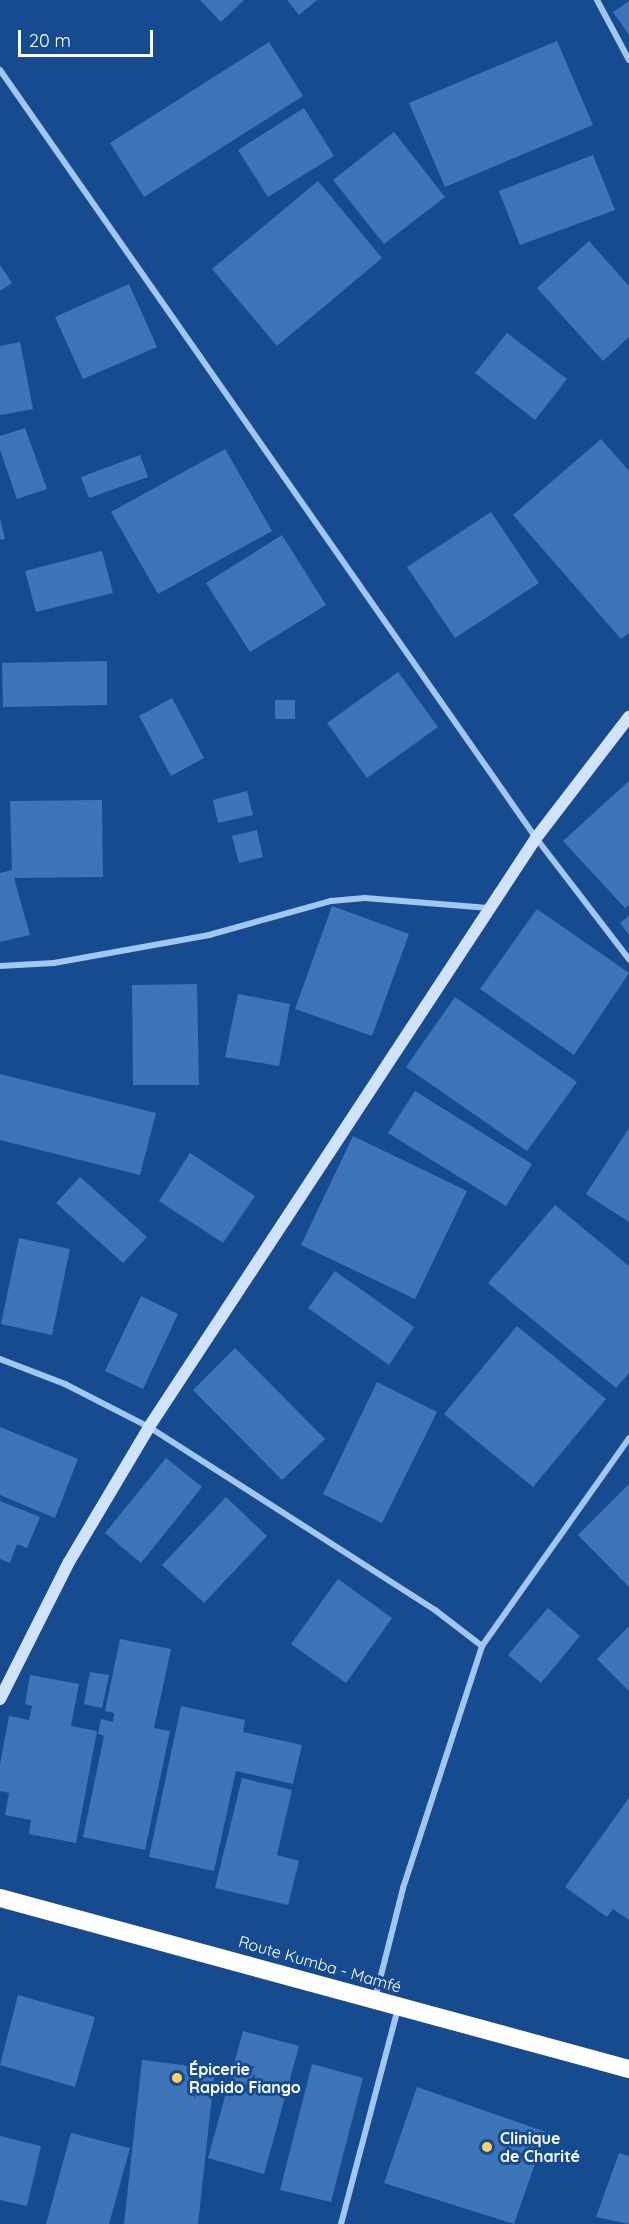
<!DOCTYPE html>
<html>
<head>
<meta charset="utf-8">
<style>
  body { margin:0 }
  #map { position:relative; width:629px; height:2224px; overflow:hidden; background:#164b90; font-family:Quicksand,sans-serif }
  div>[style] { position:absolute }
  .building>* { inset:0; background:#3e75b8 }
  .street>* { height:6px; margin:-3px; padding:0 3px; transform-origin:3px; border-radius:3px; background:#a3c6f0 }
  .secondary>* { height:12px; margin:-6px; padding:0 6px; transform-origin:6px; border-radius:6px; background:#d1e3fb }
  .highway>* { height:18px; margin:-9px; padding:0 9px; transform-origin:9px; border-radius:9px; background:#fff }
  .dots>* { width:16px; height:16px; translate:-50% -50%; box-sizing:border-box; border:3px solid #164b90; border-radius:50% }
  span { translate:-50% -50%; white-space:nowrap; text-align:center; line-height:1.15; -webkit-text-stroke:6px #164b90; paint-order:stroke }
  .street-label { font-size:16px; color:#fff }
  .poi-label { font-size:16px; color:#fff; font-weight:700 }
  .left { translate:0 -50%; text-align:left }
  .scale { position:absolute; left:18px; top:30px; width:135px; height:27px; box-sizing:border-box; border:3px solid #fff; border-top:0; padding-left:8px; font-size:18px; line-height:21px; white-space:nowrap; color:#fff; -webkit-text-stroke:4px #164b90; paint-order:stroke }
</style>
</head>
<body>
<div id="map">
  <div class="building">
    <i style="clip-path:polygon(200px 0,244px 0,221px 22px)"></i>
    <i style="clip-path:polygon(287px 0,317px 0,299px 15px)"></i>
    <i style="clip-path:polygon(629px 1px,629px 35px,613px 12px)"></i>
    <i style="clip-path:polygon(557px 41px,593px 125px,445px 187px,409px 103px)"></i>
    <i style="clip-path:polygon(269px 42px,303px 96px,144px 197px,110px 143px)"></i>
    <i style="clip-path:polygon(304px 108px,334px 156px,268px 197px,238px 150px)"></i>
    <i style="clip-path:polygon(394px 132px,445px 197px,384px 244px,333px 180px)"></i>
    <i style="clip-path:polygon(593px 155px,615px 210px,520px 245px,499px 191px)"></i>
    <i style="clip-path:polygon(318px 181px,382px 258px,277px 346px,212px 269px)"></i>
    <i style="clip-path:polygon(589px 241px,629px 286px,629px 337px,603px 361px,537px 288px)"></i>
    <i style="clip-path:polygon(0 265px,12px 283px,0 291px)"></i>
    <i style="clip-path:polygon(129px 284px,157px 347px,83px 379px,55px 317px)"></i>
    <i style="clip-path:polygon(507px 333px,567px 379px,535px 420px,475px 373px)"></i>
    <i style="clip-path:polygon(20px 342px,33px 409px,0 415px,0 346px)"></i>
    <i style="clip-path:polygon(25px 428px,47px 489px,17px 499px,0 450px,0 436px)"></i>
    <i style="clip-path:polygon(601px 439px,629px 471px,629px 633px,621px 639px,513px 515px)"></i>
    <i style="clip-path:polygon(225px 449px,272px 531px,158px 594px,111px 512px)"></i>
    <i style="clip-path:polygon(140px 455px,148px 477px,89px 498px,81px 477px)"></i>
    <i style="clip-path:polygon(491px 512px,539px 583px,455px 638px,407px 567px)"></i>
    <i style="clip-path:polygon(0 518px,5px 539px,0 540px)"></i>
    <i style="clip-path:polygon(282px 535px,326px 605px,250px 652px,206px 583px)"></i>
    <i style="clip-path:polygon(102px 551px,113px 593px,36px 612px,25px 571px)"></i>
    <i style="clip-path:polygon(107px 661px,107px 705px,3px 707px,2px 663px)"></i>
    <i style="clip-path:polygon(398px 672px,438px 727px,367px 778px,327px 723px)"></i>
    <i style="clip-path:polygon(172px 698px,204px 758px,171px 776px,139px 716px)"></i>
    <i style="clip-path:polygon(275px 700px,295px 700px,295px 719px,275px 719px)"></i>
    <i style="clip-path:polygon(629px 781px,629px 905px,625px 908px,563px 841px)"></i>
    <i style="clip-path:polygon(247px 791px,253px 815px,218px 823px,213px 800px)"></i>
    <i style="clip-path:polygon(102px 800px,103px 877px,14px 878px,30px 935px,0 942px,0 873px,12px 870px,10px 801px)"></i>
    <i style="clip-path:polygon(257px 830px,263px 857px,239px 863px,232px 836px)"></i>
    <i style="clip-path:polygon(332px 906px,409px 934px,372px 1036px,295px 1009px)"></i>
    <i style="clip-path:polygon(537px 909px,629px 973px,574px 1055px,480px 989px)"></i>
    <i style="clip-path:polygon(629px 916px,629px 935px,620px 923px)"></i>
    <i style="clip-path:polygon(197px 984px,199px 1085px,133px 1085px,132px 985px)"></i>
    <i style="clip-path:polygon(238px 994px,290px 1004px,279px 1066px,225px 1057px)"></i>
    <i style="clip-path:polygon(455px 997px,577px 1082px,527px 1151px,406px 1067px)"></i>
    <i style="clip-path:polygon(0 1074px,156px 1113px,140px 1175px,0 1140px)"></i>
    <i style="clip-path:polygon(415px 1091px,532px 1164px,506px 1206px,388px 1133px)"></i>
    <i style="clip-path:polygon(629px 1128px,629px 1222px,586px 1194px)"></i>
    <i style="clip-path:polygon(353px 1136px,467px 1191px,415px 1299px,301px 1245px)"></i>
    <i style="clip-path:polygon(190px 1153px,255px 1196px,223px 1243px,159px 1201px)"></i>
    <i style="clip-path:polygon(80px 1177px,147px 1237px,123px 1263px,56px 1203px)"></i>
    <i style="clip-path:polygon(555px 1205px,629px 1266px,629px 1373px,616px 1388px,488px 1283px)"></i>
    <i style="clip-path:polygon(19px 1238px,70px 1249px,52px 1335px,1px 1324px)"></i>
    <i style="clip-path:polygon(335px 1271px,414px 1327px,389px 1365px,308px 1308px)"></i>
    <i style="clip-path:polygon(141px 1296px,178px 1314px,143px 1389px,105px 1371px)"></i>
    <i style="clip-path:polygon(517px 1326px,606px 1399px,533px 1487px,444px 1414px)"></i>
    <i style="clip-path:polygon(235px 1348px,325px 1439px,282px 1480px,193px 1390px)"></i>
    <i style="clip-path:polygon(377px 1382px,437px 1412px,382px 1523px,323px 1494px)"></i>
    <i style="clip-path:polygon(0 1427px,78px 1459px,55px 1518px,0 1495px)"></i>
    <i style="clip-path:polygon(166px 1458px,202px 1487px,141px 1563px,105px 1533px)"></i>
    <i style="clip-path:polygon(629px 1484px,629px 1587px,578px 1535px)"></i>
    <i style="clip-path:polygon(226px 1497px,267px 1536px,204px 1603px,162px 1565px)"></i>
    <i style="clip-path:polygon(0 1501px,40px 1517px,27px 1548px,17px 1544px,10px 1563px,0 1559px)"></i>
    <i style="clip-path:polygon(338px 1579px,392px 1618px,346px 1683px,291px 1644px)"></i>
    <i style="clip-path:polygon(548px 1608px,580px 1636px,541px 1683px,508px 1655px)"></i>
    <i style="clip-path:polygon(629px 1626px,629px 1691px,597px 1659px)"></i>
    <i style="clip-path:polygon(120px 1639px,171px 1649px,154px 1728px,170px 1731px,145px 1850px,83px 1837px,104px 1736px,98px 1734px,101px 1719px,113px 1722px,114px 1713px,105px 1711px)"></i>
    <i style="clip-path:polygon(90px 1672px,109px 1675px,102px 1708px,84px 1704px)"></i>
    <i style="clip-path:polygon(30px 1675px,79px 1684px,71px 1726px,97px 1731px,76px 1843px,29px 1834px,31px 1820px,5px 1815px,9px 1793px,0 1791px,0 1764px,9px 1716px,29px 1720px,32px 1706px,25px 1704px)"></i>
    <i style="clip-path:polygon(181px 1706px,245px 1720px,243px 1732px,302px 1745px,293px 1784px,236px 1771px,214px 1871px,149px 1857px)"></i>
    <i style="clip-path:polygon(242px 1778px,292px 1790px,277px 1855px,299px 1861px,288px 1905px,215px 1888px)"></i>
    <i style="clip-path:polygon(629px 1798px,629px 1920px,613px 1909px,607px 1917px,565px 1887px)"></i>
    <i style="clip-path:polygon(18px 1995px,95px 2017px,75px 2087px,0 2065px)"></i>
    <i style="clip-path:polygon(243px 2031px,299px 2046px,264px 2174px,208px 2158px)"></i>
    <i style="clip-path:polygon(142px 2060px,215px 2069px,198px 2224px,124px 2224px)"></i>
    <i style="clip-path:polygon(312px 2064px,363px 2078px,331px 2202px,280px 2190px)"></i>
    <i style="clip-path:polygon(417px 2087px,546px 2132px,514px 2224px,384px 2183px)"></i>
    <i style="clip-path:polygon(71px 2133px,130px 2148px,109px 2224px,46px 2224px)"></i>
    <i style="clip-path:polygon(0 2136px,41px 2146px,27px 2206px,0 2200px)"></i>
    <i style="clip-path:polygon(619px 2153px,629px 2156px,629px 2224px,596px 2217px)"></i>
  </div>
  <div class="street">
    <i style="left:597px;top:0;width:68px;rotate:61.9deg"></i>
    <i style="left:0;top:70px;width:937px;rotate:55.09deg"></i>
    <i style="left:536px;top:838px;width:153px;rotate:52.5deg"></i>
    <i style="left:0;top:966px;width:54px;rotate:-3.2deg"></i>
    <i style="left:54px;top:963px;width:158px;rotate:-10.2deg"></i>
    <i style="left:209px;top:935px;width:127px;rotate:-15.6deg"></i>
    <i style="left:331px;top:901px;width:34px;rotate:-5deg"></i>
    <i style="left:365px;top:898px;width:124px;rotate:4.6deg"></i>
    <i style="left:0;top:1359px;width:70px;rotate:21deg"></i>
    <i style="left:65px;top:1384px;width:94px;rotate:27.1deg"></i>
    <i style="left:149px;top:1427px;width:340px;rotate:32.6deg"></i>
    <i style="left:435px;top:1610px;width:59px;rotate:37.5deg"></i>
    <i style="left:375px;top:1999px;width:114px;rotate:-75.8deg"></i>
    <i style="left:403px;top:1888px;width:255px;rotate:-71.9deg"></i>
    <i style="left:482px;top:1646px;width:255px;rotate:-54.7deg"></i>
    <i style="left:341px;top:2224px;width:222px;rotate:-75.2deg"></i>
  </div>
  <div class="secondary">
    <i style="left:0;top:1699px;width:153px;rotate:-63.3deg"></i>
    <i style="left:69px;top:1562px;width:157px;rotate:-59.3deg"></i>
    <i style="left:149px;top:1427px;width:705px;rotate:-56.69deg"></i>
    <i style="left:536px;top:838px;width:153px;rotate:-52.5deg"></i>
  </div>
  <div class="highway">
    <i style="left:0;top:1898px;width:652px;rotate:15.21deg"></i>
  </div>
  <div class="dots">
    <i style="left:177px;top:2078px;background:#ffd162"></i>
    <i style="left:487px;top:2147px;background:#ffd162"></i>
  </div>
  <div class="street-label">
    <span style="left:320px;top:1964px;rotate:16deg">Route Kumba - Mamfé</span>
  </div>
  <div class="poi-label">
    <span class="left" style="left:189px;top:2078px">Épicerie<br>Rapido Fiango</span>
    <span class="left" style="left:500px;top:2147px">Clinique<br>de Charité</span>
  </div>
  <div class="scale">20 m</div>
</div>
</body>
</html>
